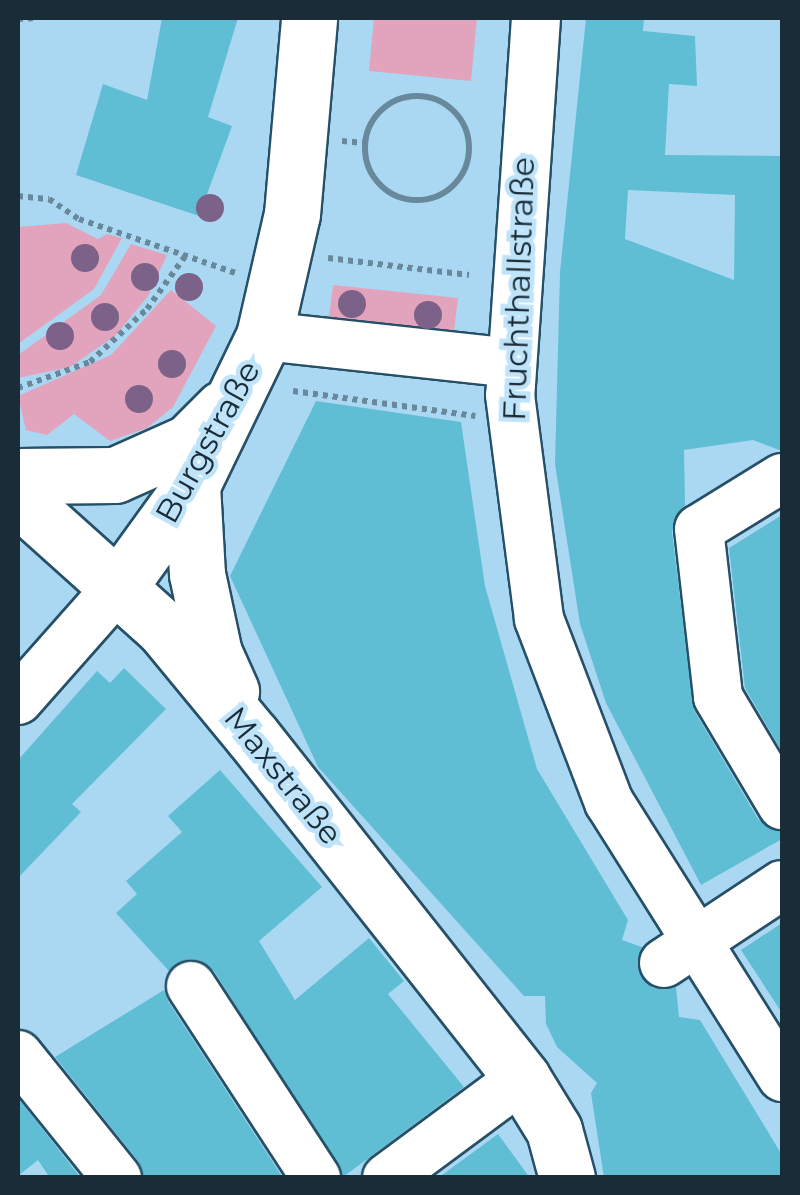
<!DOCTYPE html>
<html>
<head>
<meta charset="utf-8">
<style>
  body { margin:0 }
  #map { position:relative; width:800px; height:1195px; overflow:hidden; background:#aad8f3; font-family:Montserrat,sans-serif }
  div>[style] { position:absolute }
  .green>* { inset:0; background:#e2a4bc }
  .building>* { inset:0; background:#60bed4 }
  .path>* { height:6px; margin-top:-3px; transform-origin:0; background:repeating-linear-gradient(90deg,#68899c 0 5px,transparent 0 10px) }
  .path>.ring { margin:-3px; padding:0; box-sizing:content-box; background:none; border:6px solid #68899c; border-radius:50% }
  .roads { filter:drop-shadow(2px 0 #265067) drop-shadow(-2px 0 #265067) drop-shadow(0 2px #265067) drop-shadow(0 -2px #265067) }
  .minor>* { height:48px; margin:-24px; padding:0 24px; transform-origin:24px; border-radius:24px; background:#fff }
  .major>* { height:55px; margin:-27.5px; padding:0 27.5px; transform-origin:27.5px; border-radius:27.5px; background:#fff }
  .trees>* { width:28px; height:28px; margin:-14px; border-radius:50%; background:#7c6188 }
  span { translate:-50% -50%; white-space:nowrap; text-align:center; line-height:1.15; -webkit-text-stroke:9px #bfe4fa; paint-order:stroke }
  .street-label { font-size:32px; color:#1a2c37 }
  .frame { position:absolute; inset:0; border:20px solid #1a2c37; pointer-events:none }
</style>
</head>
<body>
<div id="map">
  <div class="green">
    <i style="clip-path:polygon(374px 18px,477px 18px,471px 81px,369px 71px)"></i>
    <i style="clip-path:polygon(66px 223px,98px 239px,107px 234px,122px 238px,94px 289px,18px 344px,18px 227px)"></i>
    <i style="clip-path:polygon(131px 244px,167px 255px,148px 296px,115px 336px,70px 367px,18px 378px,18px 355px,101px 295px)"></i>
    <i style="clip-path:polygon(333px 285px,458px 298px,454px 331px,329px 318px)"></i>
    <i style="clip-path:polygon(171px 290px,216px 326px,173px 407px,147px 428px,110px 441px,74px 414px,47px 435px,26px 430px,18px 396px,111px 355px)"></i>
  </div>
  <div class="building">
    <i style="clip-path:polygon(162px 18px,238px 18px,208px 117px,232px 126px,199px 216px,76px 175px,103px 84px,147px 100px)"></i>
    <i style="clip-path:polygon(evenodd,586px 18px,644px 18px,643px 31px,695px 36px,697px 86px,669px 84px,665px 155px,782px 156px,782px 451px,753px 440px,684px 450px,685px 505px,672px 532px,694px 710px,758px 819px,782px 832px,782px 839px,701px 885px,606px 703px,580px 624px,555px 464px,560px 272px,586px 18px,628px 190px,735px 195px,734px 280px,625px 239px,628px 190px)"></i>
    <i style="clip-path:polygon(316px 401px,461px 422px,485px 586px,537px 769px,628px 920px,622px 940px,642px 947px,641px 977px,653px 988px,676px 987px,679px 1017px,700px 1020px,782px 1155px,782px 1178px,604px 1178px,591px 1093px,597px 1083px,557px 1047px,546px 1024px,545px 996px,524px 996px,318px 767px,230px 576px)"></i>
    <i style="clip-path:polygon(782px 515px,782px 752px,745px 688px,729px 548px)"></i>
    <i style="clip-path:polygon(124px 668px,166px 709px,72px 804px,81px 812px,18px 878px,18px 760px,97px 671px,110px 683px)"></i>
    <i style="clip-path:polygon(220px 770px,322px 887px,259px 941px,295px 1000px,369px 938px,404px 981px,388px 994px,464px 1087px,343px 1177px,214px 971px,190px 959px,169px 971px,116px 913px,137px 894px,126px 881px,182px 832px,168px 816px)"></i>
    <i style="clip-path:polygon(782px 923px,782px 1013px,741px 950px)"></i>
    <i style="clip-path:polygon(164px 990px,168px 1001px,283px 1178px,144px 1178px,138px 1161px,55px 1057px)"></i>
    <i style="clip-path:polygon(18px 1098px,81px 1178px,50px 1178px,38px 1160px,18px 1176px)"></i>
    <i style="clip-path:polygon(498px 1134px,530px 1178px,438px 1178px)"></i>
  </div>
  <div class="path">
    <i style="left:18px;top:19px;width:20px;rotate:-3deg"></i>
    <i class="ring" style="left:365px;top:96px;width:98px;height:98px"></i>
    <i style="left:342px;top:141px;width:23px;rotate:5deg"></i>
    <i style="left:18px;top:196px;width:31px;rotate:6deg"></i>
    <i style="left:49px;top:199px;width:36px;rotate:34deg"></i>
    <i style="left:79px;top:219px;width:166px;rotate:19deg"></i>
    <i style="left:328px;top:258px;width:142px;rotate:6.9deg"></i>
    <i style="left:18px;top:388px;width:77px;rotate:-19.9deg"></i>
    <i style="left:90px;top:362px;width:78px;rotate:-42.9deg"></i>
    <i style="left:147px;top:309px;width:67px;rotate:-54.2deg"></i>
    <i style="left:293px;top:391px;width:184px;rotate:7.8deg"></i>
  </div>
  <div class="roads">
    <div class="minor">
      <i style="left:536px;top:18px;width:378px;rotate:93.9deg"></i>
      <i style="left:510px;top:395px;width:226px;rotate:82.6deg"></i>
      <i style="left:539px;top:619px;width:196px;rotate:69.1deg"></i>
      <i style="left:609px;top:802px;width:325px;rotate:57.8deg"></i>
      <i style="left:264px;top:336px;width:248px;rotate:6.2deg"></i>
      <i style="left:782px;top:478px;width:97px;rotate:148.4deg"></i>
      <i style="left:699px;top:529px;width:169px;rotate:83.5deg"></i>
      <i style="left:718px;top:697px;width:126px;rotate:59.3deg"></i>
      <i style="left:18px;top:700px;width:152px;rotate:-48.5deg"></i>
      <i style="left:664px;top:963px;width:141px;rotate:-33.5deg"></i>
      <i style="left:191px;top:986px;width:229px;rotate:56.9deg"></i>
      <i style="left:18px;top:1055px;width:158px;rotate:51.2deg"></i>
      <i style="left:387px;top:1178px;width:168px;rotate:-36.5deg"></i>
    </div>
    <div class="major">
      <i style="left:18px;top:476px;width:97px;rotate:-0.6deg"></i>
      <i style="left:115px;top:475px;width:81px;rotate:-24deg"></i>
      <i style="left:189px;top:442px;width:48px;rotate:-45deg"></i>
      <i style="left:192px;top:485px;width:89px;rotate:86.8deg"></i>
      <i style="left:197px;top:574px;width:81px;rotate:77.9deg"></i>
      <i style="left:214px;top:653px;width:42px;rotate:65.9deg"></i>
      <i style="left:18px;top:498px;width:195px;rotate:41.9deg"></i>
      <i style="left:163px;top:628px;width:141px;rotate:50.5deg"></i>
      <i style="left:253px;top:737px;width:434px;rotate:51.7deg"></i>
      <i style="left:522px;top:1078px;width:61px;rotate:58.4deg"></i>
      <i style="left:554px;top:1130px;width:50px;rotate:74.8deg"></i>
      <i style="left:119px;top:586px;width:125px;rotate:-54.1deg"></i>
      <i style="left:192px;top:485px;width:165px;rotate:-64.2deg"></i>
      <i style="left:264px;top:336px;width:125px;rotate:-77.1deg"></i>
      <i style="left:292px;top:214px;width:197px;rotate:-85deg"></i>
    </div>
  </div>
  <div class="trees">
    <i style="left:210px;top:208px"></i>
    <i style="left:85px;top:258px"></i>
    <i style="left:145px;top:277px"></i>
    <i style="left:189px;top:287px"></i>
    <i style="left:352px;top:304px"></i>
    <i style="left:428px;top:315px"></i>
    <i style="left:105px;top:317px"></i>
    <i style="left:60px;top:336px"></i>
    <i style="left:172px;top:364px"></i>
    <i style="left:139px;top:399px"></i>
  </div>
  <div class="street-label">
    <span style="left:519px;top:289px;rotate:-88deg">Fruchthallstraße</span>
    <span style="left:208px;top:442px;rotate:-61deg">Burgstraße</span>
    <span style="left:283px;top:776px;rotate:51deg">Maxstraße</span>
  </div>
  <div class="frame"></div>
</div>
</body>
</html>
